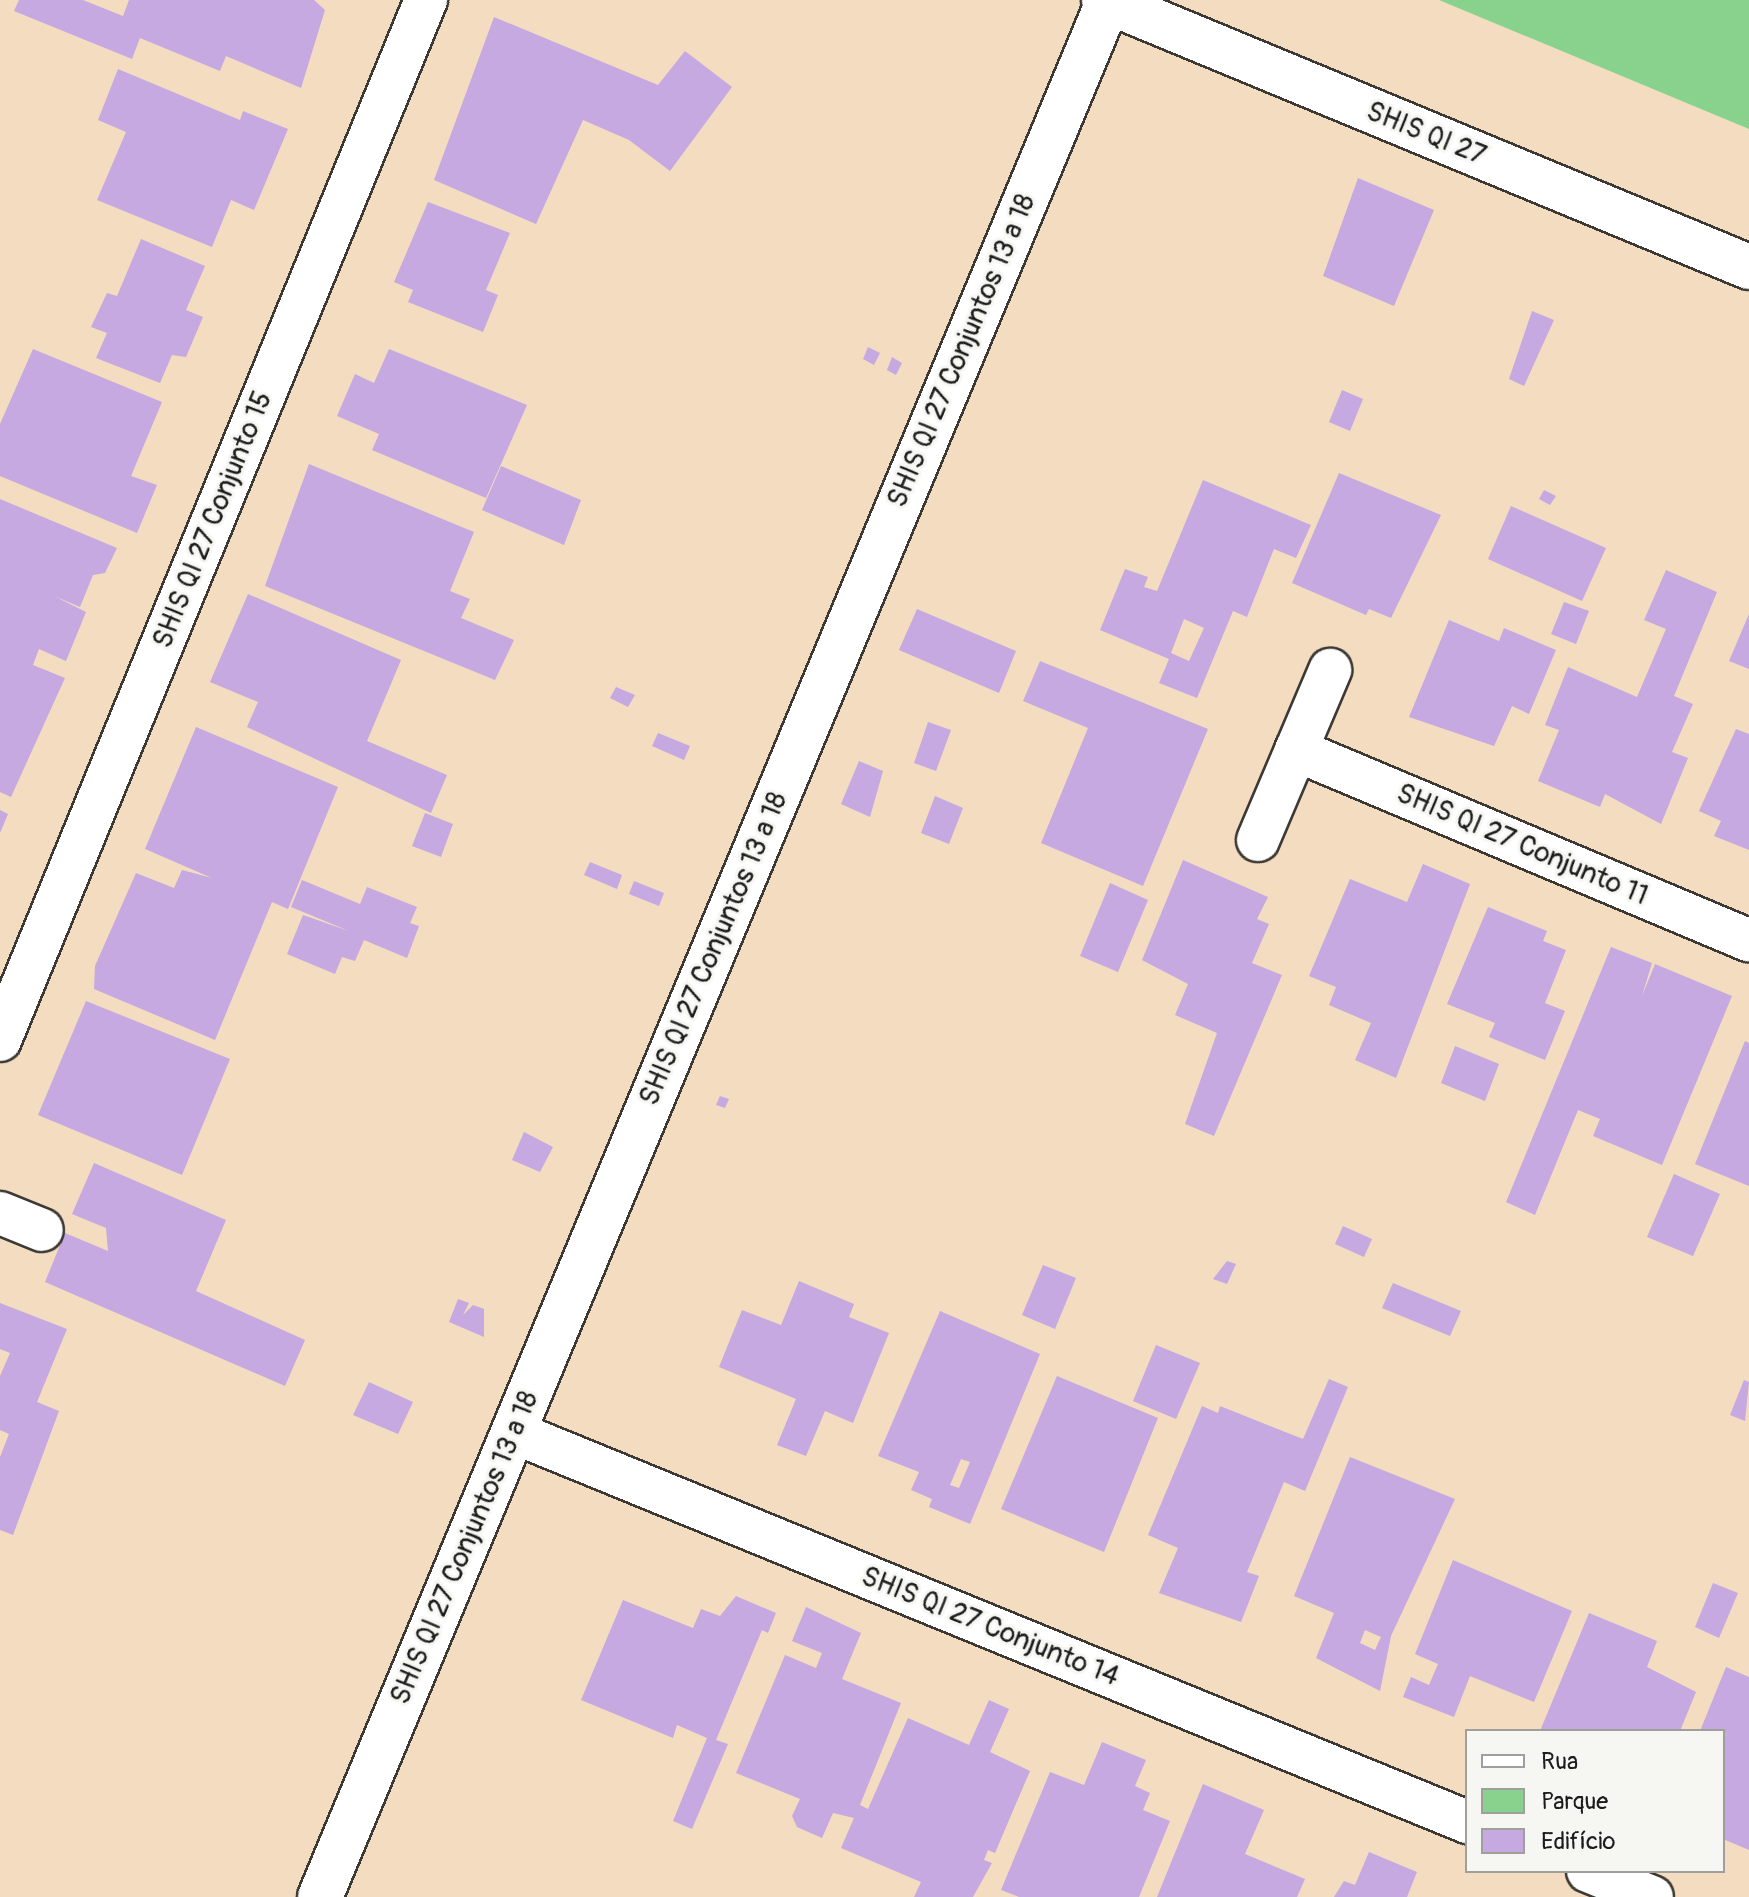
<!DOCTYPE html>
<html>
<head>
<meta charset="utf-8">
<style>
  body { margin:0 }
  #map { position:relative; width:1749px; height:1897px; overflow:hidden; background:#f4dcc0; font-family:Pangolin,sans-serif }
  div>[style] { position:absolute }
  .green>* { inset:0; background:#88d28e }
  .building>* { inset:0; background:#c5a9e0 }
  .roads { filter:drop-shadow(2px 0 #3c3935) drop-shadow(-2px 0 #3c3935) drop-shadow(0 2px #3c3935) drop-shadow(0 -2px #3c3935) }
  .minor>* { height:42px; margin:-21px; padding:0 21px; transform-origin:21px; border-radius:21px; background:#fff }
  .tertiary>* { height:44px; margin:-22px; padding:0 22px; transform-origin:22px; border-radius:22px; background:#fff }
  span { translate:-50% -50%; white-space:nowrap; text-align:center; line-height:1.15; -webkit-text-stroke:6px #f6f6f2; paint-order:stroke }
  .street-label { font-size:28px; color:#1c1c1c }
  .legend { position:absolute; left:1465px; top:1729px; width:260px; height:144px; box-sizing:border-box; background:#f6f6f2; border:2px solid #9f9f9c; margin:0; padding:10px 14px; list-style:none; font-size:24px; color:#1c1c1c }
  .legend li { display:flex; align-items:center; gap:16px; height:40px }
  .legend b { width:40px; border:2px solid #9f9f9c }
</style>
</head>
<body>
<div id="map">
  <div class="green">
    <i style="clip-path:polygon(1439px 0,1749px 0,1749px 129px)"></i>
  </div>
  <div class="building">
    <i style="clip-path:polygon(19px 0,83px 0,123px 16px,129px 0,314px 0,325px 10px,301px 88px,226px 56px,220px 71px,140px 38px,132px 59px,14px 11px)"></i>
    <i style="clip-path:polygon(494px 17px,658px 85px,685px 51px,732px 87px,670px 171px,629px 140px,583px 120px,536px 224px,434px 180px)"></i>
    <i style="clip-path:polygon(118px 69px,240px 120px,243px 111px,288px 129px,254px 210px,231px 200px,212px 247px,97px 200px,126px 132px,98px 120px)"></i>
    <i style="clip-path:polygon(1358px 178px,1434px 210px,1394px 306px,1323px 276px)"></i>
    <i style="clip-path:polygon(428px 202px,510px 233px,486px 290px,498px 295px,483px 332px,408px 302px,413px 290px,394px 282px)"></i>
    <i style="clip-path:polygon(141px 239px,205px 266px,186px 310px,203px 317px,186px 357px,172px 355px,160px 383px,96px 358px,107px 333px,91px 327px,107px 293px,117px 296px)"></i>
    <i style="clip-path:polygon(1532px 311px,1554px 320px,1524px 386px,1509px 379px)"></i>
    <i style="clip-path:polygon(868px 347px,880px 353px,874px 365px,863px 359px)"></i>
    <i style="clip-path:polygon(33px 349px,162px 402px,131px 476px,157px 485px,137px 533px,0 476px,0 424px)"></i>
    <i style="clip-path:polygon(389px 349px,527px 405px,486px 498px,372px 450px,379px 434px,337px 416px,355px 374px,374px 383px)"></i>
    <i style="clip-path:polygon(892px 357px,902px 363px,896px 375px,887px 370px)"></i>
    <i style="clip-path:polygon(1342px 390px,1363px 399px,1350px 431px,1329px 422px)"></i>
    <i style="clip-path:polygon(309px 464px,474px 532px,450px 591px,470px 599px,461px 618px,514px 640px,495px 680px,265px 586px)"></i>
    <i style="clip-path:polygon(501px 466px,581px 500px,564px 545px,482px 510px)"></i>
    <i style="clip-path:polygon(1339px 473px,1441px 515px,1391px 618px,1369px 609px,1366px 615px,1292px 583px)"></i>
    <i style="clip-path:polygon(evenodd,1203px 480px,1311px 525px,1296px 558px,1274px 549px,1247px 617px,1233px 611px,1197px 698px,1159px 683px,1169px 659px,1100px 630px,1125px 569px,1148px 577px,1144px 587px,1157px 591px,1203px 480px,1184px 619px,1204px 628px,1189px 661px,1171px 653px,1184px 619px)"></i>
    <i style="clip-path:polygon(1544px 490px,1556px 496px,1550px 505px,1539px 499px)"></i>
    <i style="clip-path:polygon(0 499px,117px 548px,105px 573px,93px 575px,80px 607px,54px 596px,86px 612px,66px 661px,39px 649px,33px 665px,65px 678px,11px 797px,0 792px)"></i>
    <i style="clip-path:polygon(1511px 506px,1606px 548px,1582px 601px,1488px 559px)"></i>
    <i style="clip-path:polygon(1666px 570px,1717px 592px,1674px 696px,1693px 704px,1672px 752px,1688px 758px,1661px 824px,1605px 794px,1600px 807px,1538px 781px,1559px 730px,1545px 725px,1568px 667px,1637px 697px,1666px 629px,1644px 620px)"></i>
    <i style="clip-path:polygon(248px 594px,401px 660px,367px 741px,447px 775px,431px 813px,247px 727px,258px 702px,210px 682px)"></i>
    <i style="clip-path:polygon(1564px 602px,1589px 611px,1576px 644px,1551px 634px)"></i>
    <i style="clip-path:polygon(917px 609px,1016px 651px,999px 693px,899px 650px)"></i>
    <i style="clip-path:polygon(1749px 614px,1749px 669px,1729px 661px)"></i>
    <i style="clip-path:polygon(1449px 620px,1499px 641px,1504px 628px,1556px 650px,1529px 714px,1512px 706px,1494px 746px,1409px 717px)"></i>
    <i style="clip-path:polygon(1040px 661px,1208px 729px,1143px 886px,1041px 843px,1088px 728px,1023px 701px)"></i>
    <i style="clip-path:polygon(616px 687px,635px 695px,628px 707px,610px 698px)"></i>
    <i style="clip-path:polygon(928px 722px,951px 730px,936px 771px,914px 763px)"></i>
    <i style="clip-path:polygon(196px 727px,338px 787px,288px 909px,272px 902px,215px 1040px,94px 989px,95px 966px,136px 873px,174px 888px,182px 870px,212px 878px,145px 849px)"></i>
    <i style="clip-path:polygon(1736px 729px,1749px 734px,1749px 850px,1714px 836px,1721px 821px,1699px 811px)"></i>
    <i style="clip-path:polygon(658px 733px,690px 746px,684px 760px,652px 746px)"></i>
    <i style="clip-path:polygon(859px 761px,883px 771px,870px 817px,841px 804px)"></i>
    <i style="clip-path:polygon(935px 796px,963px 808px,949px 844px,921px 833px)"></i>
    <i style="clip-path:polygon(0 810px,8px 814px,0 833px)"></i>
    <i style="clip-path:polygon(425px 813px,453px 824px,441px 857px,412px 846px)"></i>
    <i style="clip-path:polygon(1183px 860px,1268px 897px,1257px 919px,1269px 924px,1252px 963px,1282px 975px,1214px 1136px,1185px 1124px,1217px 1033px,1175px 1015px,1188px 984px,1142px 960px)"></i>
    <i style="clip-path:polygon(590px 862px,622px 875px,617px 889px,584px 875px)"></i>
    <i style="clip-path:polygon(1423px 864px,1470px 884px,1396px 1078px,1355px 1060px,1371px 1023px,1329px 1005px,1336px 987px,1309px 976px,1350px 879px,1407px 902px)"></i>
    <i style="clip-path:polygon(302px 880px,360px 904px,367px 887px,417px 907px,410px 923px,419px 926px,407px 958px,364px 940px,355px 961px,342px 957px,335px 974px,287px 954px,303px 915px,349px 931px,291px 907px)"></i>
    <i style="clip-path:polygon(634px 881px,664px 893px,659px 906px,629px 894px)"></i>
    <i style="clip-path:polygon(1110px 883px,1148px 900px,1118px 972px,1080px 956px)"></i>
    <i style="clip-path:polygon(1488px 907px,1547px 931px,1543px 941px,1566px 950px,1545px 1003px,1565px 1011px,1545px 1060px,1489px 1037px,1495px 1023px,1447px 1004px)"></i>
    <i style="clip-path:polygon(1611px 947px,1652px 963px,1642px 996px,1655px 964px,1732px 996px,1662px 1165px,1593px 1136px,1600px 1119px,1578px 1110px,1535px 1215px,1506px 1202px)"></i>
    <i style="clip-path:polygon(86px 1001px,230px 1059px,182px 1175px,38px 1115px)"></i>
    <i style="clip-path:polygon(1745px 1041px,1749px 1043px,1749px 1186px,1695px 1164px)"></i>
    <i style="clip-path:polygon(1455px 1046px,1499px 1064px,1485px 1101px,1441px 1083px)"></i>
    <i style="clip-path:polygon(720px 1096px,729px 1099px,725px 1108px,716px 1105px)"></i>
    <i style="clip-path:polygon(524px 1132px,553px 1147px,540px 1172px,512px 1160px)"></i>
    <i style="clip-path:polygon(94px 1163px,226px 1220px,196px 1291px,305px 1340px,285px 1386px,45px 1282px,65px 1233px,108px 1251px,106px 1228px,72px 1214px)"></i>
    <i style="clip-path:polygon(1674px 1174px,1720px 1194px,1693px 1256px,1647px 1237px)"></i>
    <i style="clip-path:polygon(1343px 1226px,1372px 1239px,1364px 1257px,1335px 1244px)"></i>
    <i style="clip-path:polygon(1227px 1261px,1236px 1264px,1227px 1284px,1213px 1279px)"></i>
    <i style="clip-path:polygon(1043px 1265px,1076px 1278px,1055px 1329px,1022px 1315px)"></i>
    <i style="clip-path:polygon(799px 1281px,854px 1304px,849px 1317px,889px 1333px,853px 1423px,825px 1411px,806px 1456px,777px 1445px,796px 1399px,719px 1367px,742px 1310px,781px 1325px)"></i>
    <i style="clip-path:polygon(1393px 1283px,1461px 1311px,1450px 1336px,1382px 1308px)"></i>
    <i style="clip-path:polygon(458px 1299px,469px 1303px,463px 1315px,473px 1305px,484px 1309px,484px 1337px,449px 1322px)"></i>
    <i style="clip-path:polygon(0 1303px,67px 1329px,37px 1402px,59px 1411px,13px 1535px,0 1530px,0 1457px,9px 1434px,0 1430px,0 1376px,10px 1353px,0 1349px)"></i>
    <i style="clip-path:polygon(evenodd,940px 1311px,1040px 1354px,970px 1524px,929px 1507px,932px 1499px,911px 1490px,919px 1472px,878px 1456px,940px 1311px,961px 1459px,970px 1462px,959px 1488px,950px 1485px,961px 1459px)"></i>
    <i style="clip-path:polygon(1156px 1345px,1200px 1363px,1176px 1419px,1133px 1401px)"></i>
    <i style="clip-path:polygon(1057px 1376px,1158px 1418px,1104px 1552px,1001px 1509px)"></i>
    <i style="clip-path:polygon(1329px 1379px,1348px 1387px,1305px 1491px,1284px 1482px,1247px 1572px,1259px 1576px,1241px 1622px,1159px 1593px,1178px 1548px,1148px 1535px,1202px 1406px,1218px 1413px,1220px 1406px,1303px 1439px)"></i>
    <i style="clip-path:polygon(1744px 1380px,1749px 1382px,1745px 1421px,1730px 1415px)"></i>
    <i style="clip-path:polygon(369px 1382px,413px 1402px,398px 1434px,353px 1415px)"></i>
    <i style="clip-path:polygon(evenodd,1350px 1457px,1455px 1499px,1391px 1636px,1380px 1691px,1316px 1658px,1334px 1613px,1294px 1596px,1350px 1457px,1365px 1630px,1381px 1637px,1375px 1650px,1360px 1643px,1365px 1630px)"></i>
    <i style="clip-path:polygon(1453px 1560px,1572px 1611px,1534px 1702px,1470px 1676px,1454px 1717px,1403px 1697px,1411px 1677px,1429px 1685px,1438px 1664px,1415px 1654px)"></i>
    <i style="clip-path:polygon(1713px 1583px,1738px 1593px,1719px 1638px,1695px 1627px)"></i>
    <i style="clip-path:polygon(736px 1596px,776px 1613px,768px 1633px,762px 1630px,716px 1740px,728px 1744px,692px 1829px,673px 1821px,707px 1738px,677px 1725px,673px 1738px,581px 1700px,623px 1600px,693px 1628px,701px 1609px,720px 1616px)"></i>
    <i style="clip-path:polygon(806px 1607px,861px 1633px,842px 1679px,901px 1703px,860px 1805px,868px 1809px,908px 1718px,969px 1745px,989px 1700px,1009px 1709px,990px 1752px,1030px 1771px,995px 1853px,988px 1850px,984px 1860px,992px 1863px,973px 1897px,914px 1897px,921px 1882px,841px 1848px,854px 1818px,833px 1813px,822px 1838px,797px 1827px,792px 1816px,800px 1799px,736px 1773px,785px 1655px,816px 1668px,822px 1653px,792px 1641px)"></i>
    <i style="clip-path:polygon(1589px 1613px,1657px 1641px,1647px 1667px,1696px 1692px,1680px 1731px,1540px 1731px)"></i>
    <i style="clip-path:polygon(1726px 1667px,1749px 1677px,1749px 1850px,1723px 1839px,1723px 1731px,1700px 1731px)"></i>
    <i style="clip-path:polygon(1102px 1742px,1146px 1760px,1135px 1786px,1150px 1793px,1143px 1810px,1170px 1821px,1139px 1897px,1019px 1897px,1001px 1890px,1050px 1772px,1084px 1785px)"></i>
    <i style="clip-path:polygon(1203px 1784px,1264px 1810px,1245px 1854px,1305px 1879px,1297px 1897px,1157px 1897px)"></i>
    <i style="clip-path:polygon(1369px 1852px,1417px 1872px,1407px 1897px,1334px 1897px,1344px 1881px,1355px 1885px)"></i>
  </div>
  <div class="roads">
    <div class="minor">
      <i style="left:1296px;top:750px;width:491px;rotate:22.8deg"></i>
      <i style="left:1258px;top:840px;width:185px;rotate:-67deg"></i>
      <i style="left:0;top:1040px;width:1124px;rotate:-67.73deg"></i>
      <i style="left:0;top:1213px;width:45px;rotate:22deg"></i>
      <i style="left:513px;top:1432px;width:1031px;rotate:22.23deg"></i>
      <i style="left:1588px;top:1871px;width:69px;rotate:22.1deg"></i>
    </div>
    <div class="tertiary">
      <i style="left:1104px;top:0;width:698px;rotate:22.49deg"></i>
      <i style="left:320px;top:1897px;width:2052px;rotate:-67.42deg"></i>
    </div>
  </div>
  <div class="street-label">
    <span style="left:1426px;top:134px;rotate:22deg">SHIS QI 27</span>
    <span style="left:962px;top:351px;rotate:-67deg">SHIS QI 27 Conjuntos 13 a 18</span>
    <span style="left:213px;top:520px;rotate:-68deg">SHIS QI 27 Conjunto 15</span>
    <span style="left:1522px;top:845px;rotate:23deg">SHIS QI 27 Conjunto 11</span>
    <span style="left:714px;top:949px;rotate:-67deg">SHIS QI 27 Conjuntos 13 a 18</span>
    <span style="left:465px;top:1548px;rotate:-67deg">SHIS QI 27 Conjuntos 13 a 18</span>
    <span style="left:990px;top:1627px;rotate:22deg">SHIS QI 27 Conjunto 14</span>
  </div>
  <ul class="legend">
  <li><b style="height:10px;background:#fff"></b>Rua</li>
  <li><b style="height:22px;background:#88d28e"></b>Parque</li>
  <li><b style="height:22px;background:#c5a9e0"></b>Edifício</li>
  </ul>
</div>
</body>
</html>
